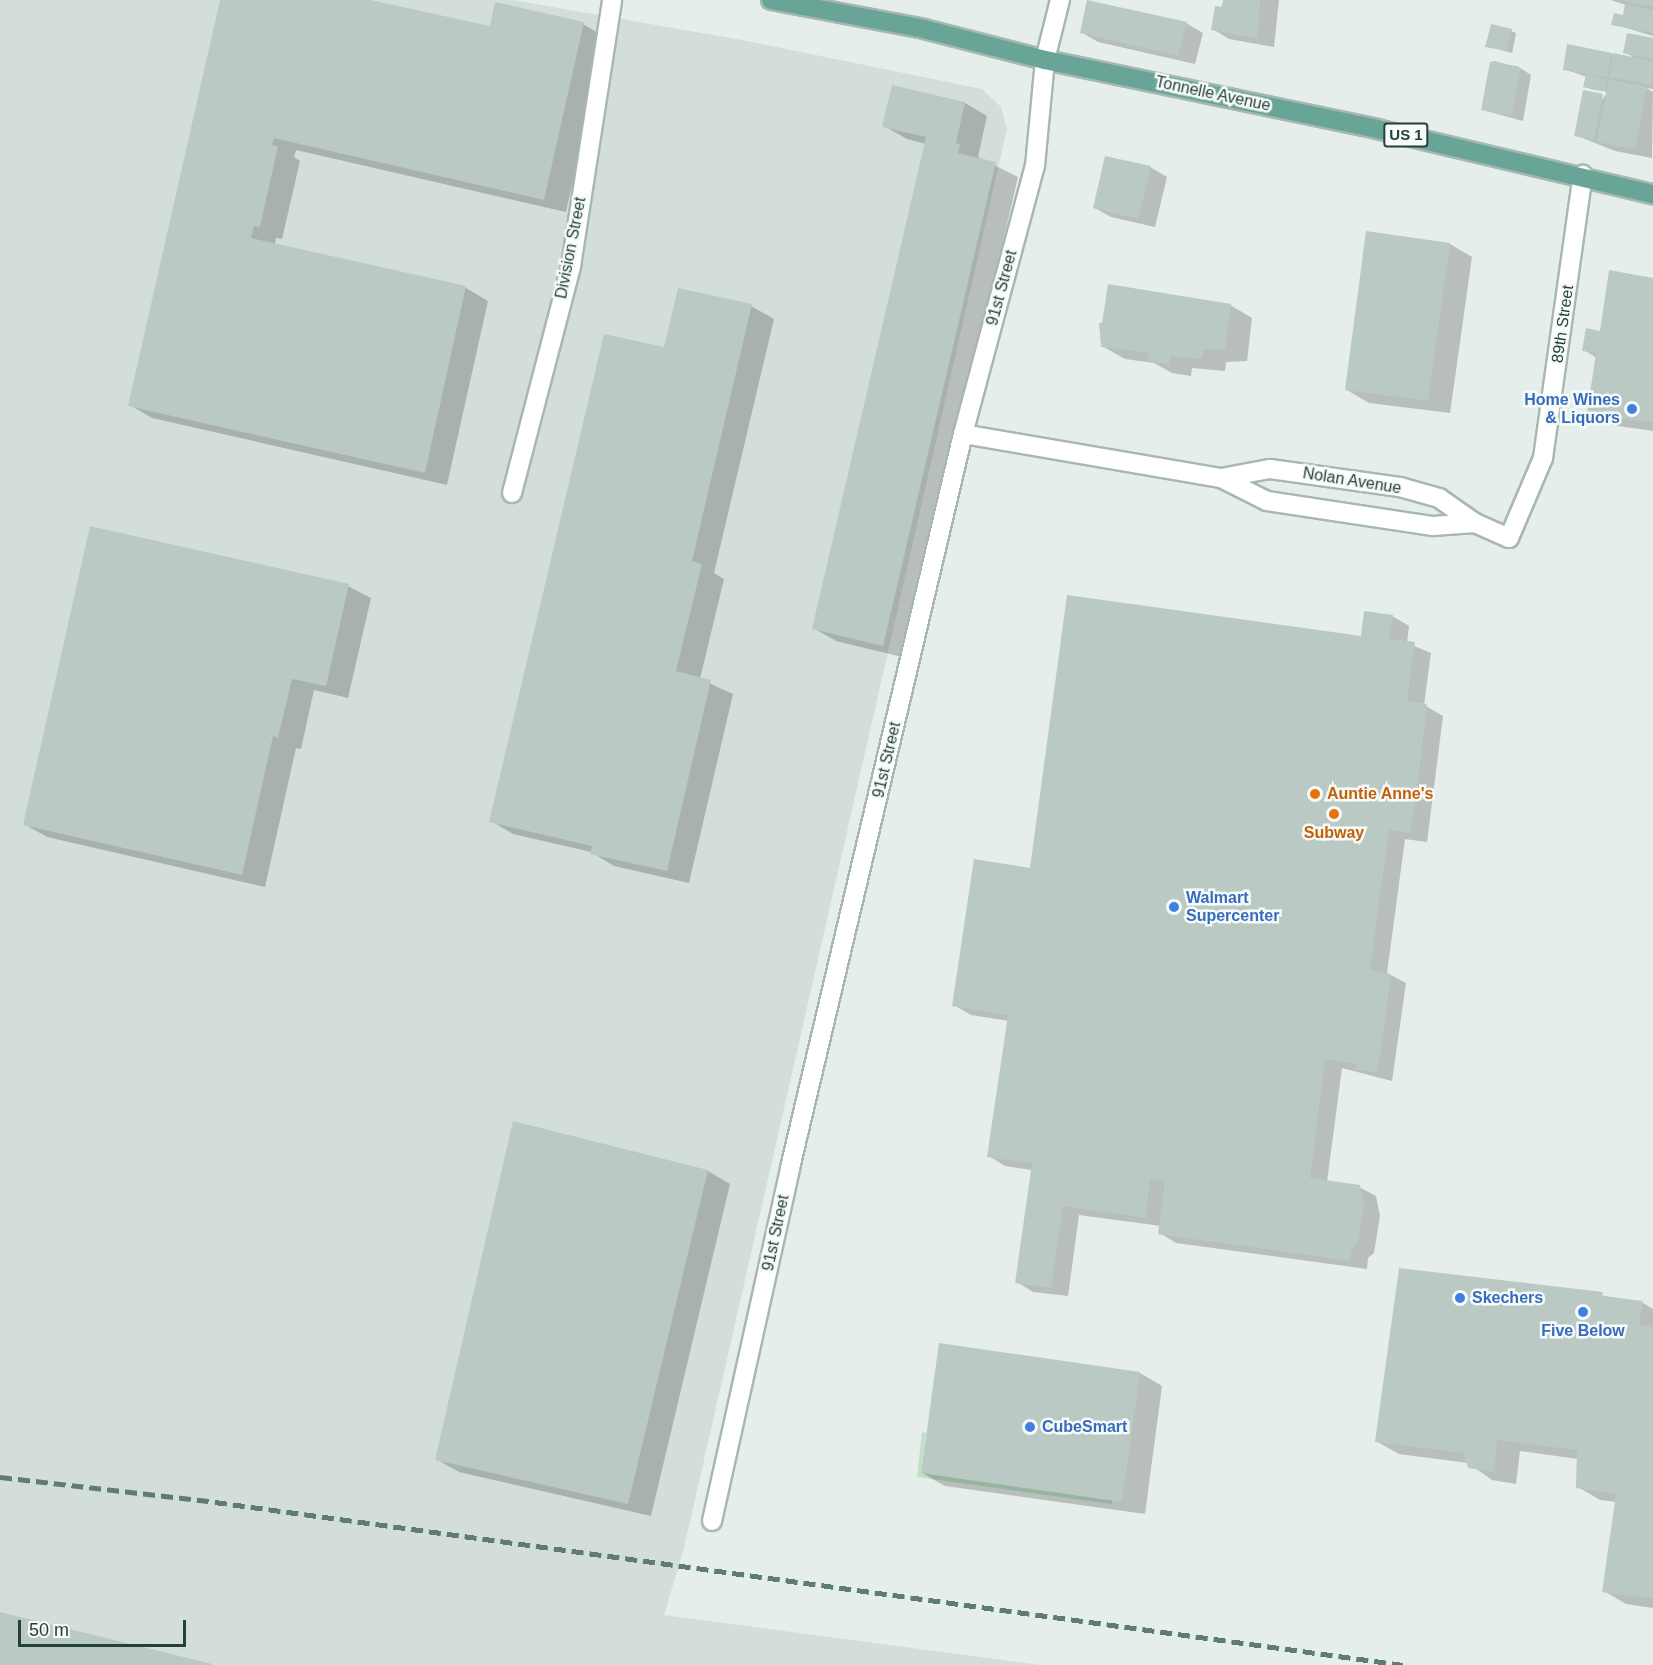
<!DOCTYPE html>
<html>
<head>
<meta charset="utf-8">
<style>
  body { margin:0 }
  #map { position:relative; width:1653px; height:1665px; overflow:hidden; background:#e5eeea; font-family:Helvetica,sans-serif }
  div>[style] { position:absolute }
  .built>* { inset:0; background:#d3deda }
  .green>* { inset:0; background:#bee0c8 }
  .shadow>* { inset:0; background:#0003 }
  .building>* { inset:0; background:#bac9c4 }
  .roads { filter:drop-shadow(2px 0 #a7b7b2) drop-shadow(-2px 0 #a7b7b2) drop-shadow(0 2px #a7b7b2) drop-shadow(0 -2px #a7b7b2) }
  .minor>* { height:18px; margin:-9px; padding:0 9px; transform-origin:9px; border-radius:9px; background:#fff }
  .tertiary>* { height:18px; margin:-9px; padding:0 9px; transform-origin:9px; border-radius:9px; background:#fff }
  .primary>* { height:18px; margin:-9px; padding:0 9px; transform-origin:9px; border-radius:9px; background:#69a597 }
  .rail>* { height:4.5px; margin-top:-2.25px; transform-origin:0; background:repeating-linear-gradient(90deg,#5e7c75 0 12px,transparent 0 18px) }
  .dots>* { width:16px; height:16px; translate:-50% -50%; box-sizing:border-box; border:3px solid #f6faf8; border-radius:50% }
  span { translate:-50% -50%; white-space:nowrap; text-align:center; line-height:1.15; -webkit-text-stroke:5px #f6faf8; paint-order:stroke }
  .shield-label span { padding:2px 4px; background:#f6faf8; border:2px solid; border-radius:4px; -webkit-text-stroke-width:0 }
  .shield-label { font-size:15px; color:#23413a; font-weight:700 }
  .street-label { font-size:16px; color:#23413a }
  .shop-label { font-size:16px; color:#366cbe; font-weight:700 }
  .right { translate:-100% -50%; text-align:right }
  .left { translate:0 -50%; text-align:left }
  .food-label { font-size:16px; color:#c56008; font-weight:700 }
  .scale { position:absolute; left:18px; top:1620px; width:168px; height:27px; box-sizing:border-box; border:3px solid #23413a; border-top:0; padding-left:8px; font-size:18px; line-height:21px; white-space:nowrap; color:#23413a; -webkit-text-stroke:4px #f6faf8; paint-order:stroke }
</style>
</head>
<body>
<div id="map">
  <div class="built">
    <i style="clip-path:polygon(0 0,513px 0,742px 40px,982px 89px,1001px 107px,1007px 129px,684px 1548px,664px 1615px,1040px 1665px,0 1665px)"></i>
  </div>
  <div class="green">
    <i style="clip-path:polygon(922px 1432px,926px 1433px,921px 1473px,1112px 1500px,1112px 1504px,917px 1477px)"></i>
  </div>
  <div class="shadow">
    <i style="clip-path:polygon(222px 0,369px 0,491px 28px,583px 24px,605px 37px,566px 212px,296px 150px,294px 157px,300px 161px,282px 239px,276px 238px,275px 244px,466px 288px,488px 301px,447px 485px,152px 418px,130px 405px)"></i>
    <i style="clip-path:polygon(1224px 0,1279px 0,1274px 47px,1229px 39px,1213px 29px)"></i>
    <i style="clip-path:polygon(1611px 0,1653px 0,1653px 36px,1613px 24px,1624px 16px,1626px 5px)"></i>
    <i style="clip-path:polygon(1186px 23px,1203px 33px,1195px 64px,1098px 42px,1081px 32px)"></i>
    <i style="clip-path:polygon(1511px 31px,1516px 33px,1512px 53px,1487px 46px)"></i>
    <i style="clip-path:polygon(1653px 39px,1653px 89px,1646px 88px,1653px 92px,1652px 158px,1615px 151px,1575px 135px,1608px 92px,1590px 89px,1585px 86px,1587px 77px,1564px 69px,1611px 54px,1636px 59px,1625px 52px)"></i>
    <i style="clip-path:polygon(1491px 64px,1517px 66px,1531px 75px,1523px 121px,1483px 110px)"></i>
    <i style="clip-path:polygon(893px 87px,965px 103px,987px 116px,978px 157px,1018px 177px,906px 658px,836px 641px,813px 628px,926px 144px,907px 139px,884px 126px)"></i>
    <i style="clip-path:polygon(1150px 167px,1167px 177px,1155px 227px,1111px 217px,1095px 208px)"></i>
    <i style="clip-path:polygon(1450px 244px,1472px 257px,1450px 413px,1369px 403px,1347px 390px)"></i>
    <i style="clip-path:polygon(1653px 279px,1653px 431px,1611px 425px,1589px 412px,1597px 358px,1584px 350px)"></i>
    <i style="clip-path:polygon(1230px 305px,1252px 318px,1247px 361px,1226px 362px,1225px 371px,1192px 368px,1191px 376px,1172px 373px,1154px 363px,1125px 359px,1102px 346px)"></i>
    <i style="clip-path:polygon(751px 306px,774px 319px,714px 573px,724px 579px,700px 679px,733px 694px,689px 883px,614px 866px,591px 852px,513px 834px,491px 821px,665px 349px)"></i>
    <i style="clip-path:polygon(348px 586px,371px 598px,348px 698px,314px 690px,301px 749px,296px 748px,265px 887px,47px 837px,24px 824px)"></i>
    <i style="clip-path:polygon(1392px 616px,1409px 626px,1407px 643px,1431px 653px,1424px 705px,1443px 716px,1427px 842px,1405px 839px,1387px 973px,1406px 983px,1392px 1081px,1342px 1068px,1327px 1182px,1359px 1187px,1376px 1196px,1380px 1216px,1374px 1253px,1368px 1258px,1367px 1269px,1176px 1243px,1160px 1233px,1161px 1226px,1079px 1215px,1068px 1296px,1033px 1292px,1017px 1282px,1032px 1170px,1005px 1166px,989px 1156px,1009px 1021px,971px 1015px,954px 1005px,1031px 869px)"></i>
    <i style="clip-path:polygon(514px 1123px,708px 1171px,730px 1184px,651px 1516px,459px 1472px,436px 1459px)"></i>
    <i style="clip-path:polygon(1557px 1287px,1643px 1303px,1653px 1309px,1653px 1608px,1626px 1604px,1604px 1591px,1617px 1502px,1600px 1500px,1578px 1487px,1578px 1459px,1520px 1451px,1516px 1484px,1492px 1480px,1468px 1463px,1399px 1454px,1376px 1441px)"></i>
    <i style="clip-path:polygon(1140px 1373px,1162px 1386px,1145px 1514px,945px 1486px,922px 1473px)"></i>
  </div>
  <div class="building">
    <i style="clip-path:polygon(220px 0,370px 0,490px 26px,495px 2px,584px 22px,544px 200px,274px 138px,272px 145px,278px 146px,260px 227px,254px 226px,251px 238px,466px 286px,425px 473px,128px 406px)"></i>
    <i style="clip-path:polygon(1087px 0,1187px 22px,1178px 56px,1080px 33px)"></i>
    <i style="clip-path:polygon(1223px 0,1260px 0,1258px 39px,1211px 30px,1215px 6px,1222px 7px)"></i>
    <i style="clip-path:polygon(1624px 0,1653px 0,1653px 7px,1624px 1px)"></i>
    <i style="clip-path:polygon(1625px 4px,1653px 10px,1653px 33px,1611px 25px,1614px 13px,1623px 15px)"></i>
    <i style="clip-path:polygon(1491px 24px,1512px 29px,1507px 51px,1485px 47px)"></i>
    <i style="clip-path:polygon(1627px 33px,1653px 38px,1653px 59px,1623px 53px)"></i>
    <i style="clip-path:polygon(1567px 44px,1612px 53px,1607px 78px,1563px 70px)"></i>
    <i style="clip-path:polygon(1613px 53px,1653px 61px,1652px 85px,1609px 77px)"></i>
    <i style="clip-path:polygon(1495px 61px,1521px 68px,1512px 116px,1481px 110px,1490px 62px)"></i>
    <i style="clip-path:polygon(1586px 75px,1607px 79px,1605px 91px,1583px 87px)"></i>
    <i style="clip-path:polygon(1609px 79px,1647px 87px,1635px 149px,1596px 142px)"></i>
    <i style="clip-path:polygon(892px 85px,965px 102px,956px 143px,960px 144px,958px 153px,996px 162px,883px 646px,812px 629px,926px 137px,882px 127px)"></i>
    <i style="clip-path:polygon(1583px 90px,1603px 94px,1594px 140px,1574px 136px)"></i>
    <i style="clip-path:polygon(1105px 156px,1151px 166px,1138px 219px,1093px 208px)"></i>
    <i style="clip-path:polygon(1366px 231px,1450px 243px,1428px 401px,1345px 390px)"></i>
    <i style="clip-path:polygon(1609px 270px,1653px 278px,1653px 423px,1587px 413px,1596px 353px,1582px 351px,1586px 328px,1600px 331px)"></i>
    <i style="clip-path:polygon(1108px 284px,1231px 304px,1225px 349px,1204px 350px,1202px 359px,1170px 356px,1169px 364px,1148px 361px,1149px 353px,1101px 347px,1099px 323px,1102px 323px)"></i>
    <i style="clip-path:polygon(678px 288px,752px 304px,692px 561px,702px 564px,676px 671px,711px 680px,667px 871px,590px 854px,592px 846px,489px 822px,604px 334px,664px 347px)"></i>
    <i style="clip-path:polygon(90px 526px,349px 584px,326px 686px,292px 679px,278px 738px,273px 736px,242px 875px,23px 825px)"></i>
    <i style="clip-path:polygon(1067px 595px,1361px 636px,1364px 611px,1393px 615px,1389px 639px,1415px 642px,1407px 701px,1427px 704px,1416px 801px,1410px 833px,1389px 830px,1370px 969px,1391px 975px,1381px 1051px,1376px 1072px,1355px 1070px,1356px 1064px,1325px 1059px,1310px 1178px,1360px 1185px,1364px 1206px,1358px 1243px,1352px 1249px,1350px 1261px,1158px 1234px,1165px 1180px,1150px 1179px,1146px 1218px,1063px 1206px,1051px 1288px,1015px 1283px,1032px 1163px,987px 1157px,1008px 1015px,952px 1006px,974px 859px,1030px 868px)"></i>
    <i style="clip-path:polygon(513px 1121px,708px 1170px,628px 1504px,435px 1460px)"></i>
    <i style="clip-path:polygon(1399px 1268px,1603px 1292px,1602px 1296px,1643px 1301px,1639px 1325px,1653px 1327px,1653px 1599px,1602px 1592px,1616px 1494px,1576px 1488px,1577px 1450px,1497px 1440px,1494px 1472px,1468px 1468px,1463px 1453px,1375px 1442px)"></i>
    <i style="clip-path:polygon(939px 1343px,1140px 1372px,1122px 1502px,921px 1473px)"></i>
    <i style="clip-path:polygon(0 1612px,212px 1664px,212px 1665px,0 1665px)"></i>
  </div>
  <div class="roads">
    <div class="minor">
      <i style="left:963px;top:434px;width:262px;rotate:9.7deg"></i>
      <i style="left:1221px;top:478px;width:51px;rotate:26.6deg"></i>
      <i style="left:1267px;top:501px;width:168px;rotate:8.6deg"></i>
      <i style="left:1433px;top:526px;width:42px;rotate:-4.1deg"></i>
      <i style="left:1221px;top:478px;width:50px;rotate:-10.4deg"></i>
      <i style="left:1270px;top:469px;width:131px;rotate:7.9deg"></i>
      <i style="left:1400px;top:487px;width:41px;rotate:15.8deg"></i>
      <i style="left:1439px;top:498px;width:44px;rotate:34.8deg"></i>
      <i style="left:1475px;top:523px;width:37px;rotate:24deg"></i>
      <i style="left:1509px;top:538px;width:87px;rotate:-67deg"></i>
      <i style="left:1543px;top:458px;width:286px;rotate:-82deg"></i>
      <i style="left:512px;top:493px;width:235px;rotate:-75.4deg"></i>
      <i style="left:571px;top:266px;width:269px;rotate:-81.2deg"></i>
      <i style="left:712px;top:1521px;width:362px;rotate:-77.5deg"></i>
      <i style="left:790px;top:1168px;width:754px;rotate:-76.74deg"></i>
      <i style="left:963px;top:434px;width:278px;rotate:-75deg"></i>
      <i style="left:1035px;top:166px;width:106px;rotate:-84.6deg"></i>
    </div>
    <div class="tertiary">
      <i style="left:1045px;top:60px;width:62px;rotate:-76deg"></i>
    </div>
    <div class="primary">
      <i style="left:771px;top:0;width:156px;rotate:10.7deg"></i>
      <i style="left:924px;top:29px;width:125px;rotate:14.4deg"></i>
      <i style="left:1045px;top:60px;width:339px;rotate:11.7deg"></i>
      <i style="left:1377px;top:129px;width:284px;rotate:13.3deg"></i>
    </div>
  </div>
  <div class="rail">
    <i style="left:0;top:1477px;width:216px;rotate:6.6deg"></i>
    <i style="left:215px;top:1502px;width:1199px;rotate:7.81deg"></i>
  </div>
  <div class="dots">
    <i style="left:1632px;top:409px;background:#3f7fe0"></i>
    <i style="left:1315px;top:794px;background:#e8710a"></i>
    <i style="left:1334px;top:814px;background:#e8710a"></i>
    <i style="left:1174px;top:907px;background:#3f7fe0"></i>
    <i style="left:1460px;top:1298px;background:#3f7fe0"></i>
    <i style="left:1583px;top:1312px;background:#3f7fe0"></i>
    <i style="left:1030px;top:1427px;background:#3f7fe0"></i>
  </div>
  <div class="shield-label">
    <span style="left:1406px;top:135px">US 1</span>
  </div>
  <div class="street-label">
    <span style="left:1213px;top:94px;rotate:12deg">Tonnelle Avenue</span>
    <span style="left:571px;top:248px;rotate:-79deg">Division Street</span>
    <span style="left:1002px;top:288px;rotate:-75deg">91st Street</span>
    <span style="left:1563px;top:324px;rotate:-82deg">89th Street</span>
    <span style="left:1352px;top:481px;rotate:9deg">Nolan Avenue</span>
    <span style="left:887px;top:760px;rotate:-77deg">91st Street</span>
    <span style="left:776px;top:1233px;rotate:-78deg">91st Street</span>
  </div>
  <div class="shop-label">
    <span class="right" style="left:1620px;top:409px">Home Wines<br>&amp; Liquors</span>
    <span class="left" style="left:1186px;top:907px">Walmart<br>Supercenter</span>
    <span class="left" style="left:1472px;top:1298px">Skechers</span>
    <span style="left:1583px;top:1331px">Five Below</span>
    <span class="left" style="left:1042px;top:1427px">CubeSmart</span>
  </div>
  <div class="food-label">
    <span class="left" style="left:1327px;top:794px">Auntie Anne's</span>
    <span style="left:1334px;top:833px">Subway</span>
  </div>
  <div class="scale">50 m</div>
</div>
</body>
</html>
